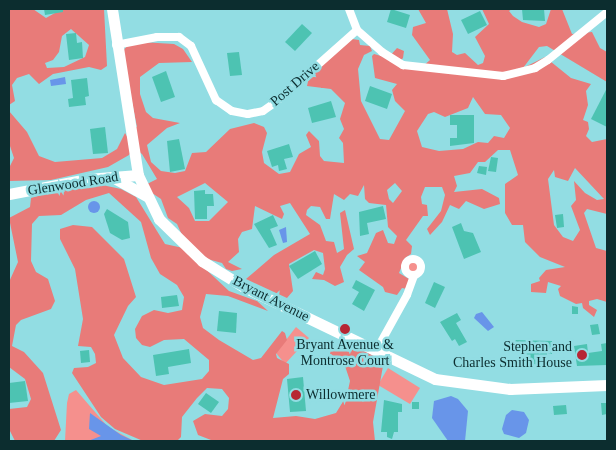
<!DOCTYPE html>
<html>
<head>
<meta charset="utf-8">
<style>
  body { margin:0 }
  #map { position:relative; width:616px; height:450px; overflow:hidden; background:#92dde3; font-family:Georgia,serif }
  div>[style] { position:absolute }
  .green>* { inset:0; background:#f5908d }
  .round { border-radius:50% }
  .forest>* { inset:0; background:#e87b79 }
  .water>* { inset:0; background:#6895e9 }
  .building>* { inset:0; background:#4dc3b2 }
  .path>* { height:1px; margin-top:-0.5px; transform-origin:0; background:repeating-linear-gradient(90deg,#64a1a5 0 4px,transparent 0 6.5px) }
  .minor>* { height:8px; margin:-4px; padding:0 4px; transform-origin:4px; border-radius:4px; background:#fff }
  .minor>.ring { margin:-4px; padding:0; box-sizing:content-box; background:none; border:8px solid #fff; border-radius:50% }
  .secondary>* { height:11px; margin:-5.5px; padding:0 5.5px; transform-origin:5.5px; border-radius:5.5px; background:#fff }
  .dots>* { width:14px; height:14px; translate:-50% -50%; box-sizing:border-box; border:2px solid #92dde3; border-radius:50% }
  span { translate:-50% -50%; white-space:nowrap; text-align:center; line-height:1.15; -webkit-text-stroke:5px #92dde3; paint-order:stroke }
  .street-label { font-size:14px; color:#0c2d2f }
  .poi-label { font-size:14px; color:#0c2d2f }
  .right { translate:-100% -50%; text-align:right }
  .left { translate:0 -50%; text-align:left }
  .frame { position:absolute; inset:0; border:10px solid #0c2d2f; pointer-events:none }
</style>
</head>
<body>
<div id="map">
  <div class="green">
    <i class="round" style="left:406px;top:260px;width:14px;height:14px"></i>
    <i style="clip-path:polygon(296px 327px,309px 338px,285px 364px,276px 353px)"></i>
    <i style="clip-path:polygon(388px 368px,420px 388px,410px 404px,378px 385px)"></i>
    <i style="clip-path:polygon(76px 390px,108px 427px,134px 441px,65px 441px,67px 403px,69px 394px)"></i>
  </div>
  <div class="forest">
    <i style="clip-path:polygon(evenodd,9px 9px,33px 9px,46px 18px,62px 9px,104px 9px,107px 66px,101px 70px,89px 67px,53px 74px,39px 84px,29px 74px,17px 78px,12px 85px,15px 101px,9px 105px,9px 9px,71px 29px,89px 45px,85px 57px,64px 67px,47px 68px,45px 63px,53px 60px,59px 52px,62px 36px,71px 29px)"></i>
    <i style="clip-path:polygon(evenodd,418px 9px,447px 9px,453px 34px,452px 52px,457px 55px,465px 53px,478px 65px,483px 63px,485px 56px,475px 37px,489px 24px,482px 9px,512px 9px,509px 11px,513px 16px,522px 22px,539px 27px,546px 24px,551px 9px,562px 9px,572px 34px,592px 32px,600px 48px,607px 52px,607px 82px,547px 46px,539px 47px,523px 68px,545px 57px,571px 78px,591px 84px,586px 91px,588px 105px,583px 120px,588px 122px,589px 129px,586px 136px,592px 142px,607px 139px,607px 214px,587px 209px,584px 213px,596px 248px,607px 251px,607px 302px,597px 299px,589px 301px,589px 305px,597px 310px,594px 317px,583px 308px,582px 303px,576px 304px,560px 296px,558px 289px,561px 286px,548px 282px,546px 293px,531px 292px,531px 284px,540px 281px,539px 278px,546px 270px,565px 267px,540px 257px,525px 242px,523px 225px,512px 225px,505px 213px,505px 184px,518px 175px,510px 150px,498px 150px,485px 162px,478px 162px,470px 173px,454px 176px,457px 186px,454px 192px,482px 189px,499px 198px,500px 204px,484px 209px,466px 201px,459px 209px,450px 205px,442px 222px,430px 235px,427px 229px,441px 211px,445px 195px,442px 187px,425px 187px,421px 197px,422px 204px,427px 205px,428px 216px,423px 216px,406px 240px,412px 246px,411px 254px,405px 258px,399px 273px,409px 279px,407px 289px,402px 288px,397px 295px,385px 292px,383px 287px,359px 270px,365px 262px,357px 256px,367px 253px,376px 233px,383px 230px,388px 243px,394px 244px,397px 236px,388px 227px,386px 205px,369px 203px,365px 199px,364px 185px,358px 196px,350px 194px,344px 200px,334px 194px,330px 219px,326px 219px,320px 207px,311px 206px,307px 210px,306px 215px,320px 225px,326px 241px,334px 242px,337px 253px,344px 249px,340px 213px,345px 210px,354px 249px,347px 255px,340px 267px,344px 282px,335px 286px,324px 280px,312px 279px,316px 272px,323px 275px,325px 269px,323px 253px,314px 250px,289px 264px,293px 291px,287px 298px,246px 279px,274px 255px,310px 234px,290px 203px,280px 206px,284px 214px,282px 219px,255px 206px,252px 229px,242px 232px,238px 239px,239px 252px,228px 262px,242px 269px,232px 271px,226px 269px,222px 263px,204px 258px,182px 235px,177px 224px,168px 218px,161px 199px,152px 193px,147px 184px,157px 179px,142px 154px,134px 148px,129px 155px,108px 167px,51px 180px,9px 181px,9px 168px,14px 158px,9px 143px,9px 111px,27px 132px,39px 156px,55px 162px,102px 158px,117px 149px,125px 133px,128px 138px,134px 126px,137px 127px,122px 52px,127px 46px,141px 42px,174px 44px,183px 49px,192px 62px,159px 63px,140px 77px,140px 94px,146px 112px,153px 118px,180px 123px,167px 128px,147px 145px,151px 162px,161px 171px,175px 173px,185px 171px,192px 153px,206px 152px,230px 129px,254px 123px,264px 127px,267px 133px,262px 152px,264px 163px,279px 174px,290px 172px,299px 154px,311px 147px,306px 135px,309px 131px,319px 141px,320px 156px,324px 161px,344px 163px,343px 143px,339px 138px,344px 129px,340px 119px,345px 103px,331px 89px,307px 86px,309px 77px,352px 39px,359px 40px,360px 45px,370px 46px,372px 51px,364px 55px,358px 69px,361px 101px,380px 139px,389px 140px,405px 111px,395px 101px,392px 90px,397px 84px,375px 78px,372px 56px,374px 54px,388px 58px,397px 48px,404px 51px,403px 58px,400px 61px,422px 67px,430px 60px,412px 35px,413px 27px,426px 23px,418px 9px,473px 97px,485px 114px,501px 115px,510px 128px,504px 138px,494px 136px,488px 143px,478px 142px,463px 149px,439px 151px,422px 147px,417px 131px,428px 114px,434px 112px,445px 117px,468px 108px,473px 97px,418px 9px,575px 168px,604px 199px,597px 200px,585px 193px,574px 181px,576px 200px,571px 206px,580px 230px,573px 241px,563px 237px,554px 225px,548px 179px,554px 170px,555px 177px,568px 181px,575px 168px,418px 9px,205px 183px,228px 202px,209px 221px,195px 221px,189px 208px,177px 197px,205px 183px,418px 9px,395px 183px,402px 191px,393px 203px,389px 199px,387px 190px,395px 183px)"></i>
    <i style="clip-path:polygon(88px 182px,121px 189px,136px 197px,165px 244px,183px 248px,229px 291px,257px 301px,268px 311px,228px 296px,206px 294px,200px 317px,203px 328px,219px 340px,253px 360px,261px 358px,282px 331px,285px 333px,287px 340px,276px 354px,277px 358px,289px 364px,289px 374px,283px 379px,273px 418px,296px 416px,315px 419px,336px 413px,347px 395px,350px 381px,344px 363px,330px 354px,332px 346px,357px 347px,380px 359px,383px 366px,373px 422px,375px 441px,211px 440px,198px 435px,193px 421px,205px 414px,222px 416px,228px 409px,229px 398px,222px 389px,207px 388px,197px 398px,182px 417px,181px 437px,177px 441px,143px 441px,115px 429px,101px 417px,72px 373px,74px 368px,88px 367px,96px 363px,95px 354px,91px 347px,78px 346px,83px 319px,75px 269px,60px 239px,60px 229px,73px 225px,92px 227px,124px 259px,136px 297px,128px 306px,114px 335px,123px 358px,141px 377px,164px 385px,202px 379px,209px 371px,209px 360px,184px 339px,164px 340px,150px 347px,142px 345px,136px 338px,135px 329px,142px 316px,154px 310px,168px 313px,182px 310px,184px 297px,177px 285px,160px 274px,151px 258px,141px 222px,109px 193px,86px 200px,61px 215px,39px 216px,32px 224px,31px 261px,36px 272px,48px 279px,55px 301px,51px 309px,21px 320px,16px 325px,12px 346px,24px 352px,43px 373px,61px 430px,54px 441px,15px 441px,9px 429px,9px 409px,27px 407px,31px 399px,25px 379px,9px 367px,9px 282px,18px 262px,9px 218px,30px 207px,31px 198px)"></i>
  </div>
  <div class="water">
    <i style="clip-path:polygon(65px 77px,66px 84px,51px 86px,50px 80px)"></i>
    <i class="round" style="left:88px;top:201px;width:12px;height:12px"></i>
    <i style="clip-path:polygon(286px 227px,287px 242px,283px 243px,279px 230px)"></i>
    <i style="clip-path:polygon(482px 312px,494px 327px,488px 331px,474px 318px,476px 314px)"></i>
    <i style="clip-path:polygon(451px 396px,458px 399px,468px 411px,465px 441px,448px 441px,432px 418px,434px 401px)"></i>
    <i style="clip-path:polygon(512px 410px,524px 412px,529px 420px,526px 433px,519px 438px,504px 434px,502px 429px,506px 415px)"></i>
    <i style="clip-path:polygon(90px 413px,121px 435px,134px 441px,88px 441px,101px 436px,89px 429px)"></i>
  </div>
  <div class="building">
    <i style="clip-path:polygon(44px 9px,63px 9px,63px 12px,45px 15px)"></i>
    <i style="clip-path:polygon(391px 9px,410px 15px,406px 28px,387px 22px)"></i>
    <i style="clip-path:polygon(522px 9px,544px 9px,545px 21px,523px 20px)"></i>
    <i style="clip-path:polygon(480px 11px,487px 25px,468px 34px,461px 20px)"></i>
    <i style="clip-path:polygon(302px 24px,312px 33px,295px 51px,285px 42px)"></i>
    <i style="clip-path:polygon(76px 33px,77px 43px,82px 42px,83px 58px,69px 60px,66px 34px)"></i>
    <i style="clip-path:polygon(239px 52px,242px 75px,230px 76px,227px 53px)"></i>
    <i style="clip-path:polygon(166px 71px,175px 97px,161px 102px,152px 77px)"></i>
    <i style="clip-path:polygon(87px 78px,89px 96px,85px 97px,86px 105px,69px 107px,68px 99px,73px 98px,71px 80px)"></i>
    <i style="clip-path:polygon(370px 86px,392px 94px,387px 109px,365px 101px)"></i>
    <i style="clip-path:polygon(607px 88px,607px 127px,591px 119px)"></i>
    <i style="clip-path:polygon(331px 101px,336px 117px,312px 123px,308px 108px)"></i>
    <i style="clip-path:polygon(450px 115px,474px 115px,474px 143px,450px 146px,450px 138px,457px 138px,457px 125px,450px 125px)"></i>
    <i style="clip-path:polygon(105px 127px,108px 153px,93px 154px,90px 129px)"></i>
    <i style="clip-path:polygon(179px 139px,185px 169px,170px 172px,167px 141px)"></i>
    <i style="clip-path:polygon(289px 144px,293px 157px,284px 159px,287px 169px,279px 171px,278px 165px,272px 167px,267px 151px)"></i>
    <i style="clip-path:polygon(491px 157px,498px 158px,496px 172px,488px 171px)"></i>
    <i style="clip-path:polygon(479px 166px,487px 167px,486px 175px,477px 173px)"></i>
    <i style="clip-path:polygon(205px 190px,205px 194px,213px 194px,214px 206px,207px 206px,207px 219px,195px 219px,194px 191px)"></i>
    <i style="clip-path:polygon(383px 206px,386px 219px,367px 223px,369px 234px,360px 236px,359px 212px)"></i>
    <i style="clip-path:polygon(107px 209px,128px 222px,130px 238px,122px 240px,110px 233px,104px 214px)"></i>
    <i style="clip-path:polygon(563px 214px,564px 227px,557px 228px,555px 215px)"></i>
    <i style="clip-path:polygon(273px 215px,278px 226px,270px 229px,277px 245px,269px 248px,254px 224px)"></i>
    <i style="clip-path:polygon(461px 223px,464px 231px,473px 233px,481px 252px,464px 259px,452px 227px)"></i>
    <i style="clip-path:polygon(315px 251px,322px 264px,298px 279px,289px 266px)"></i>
    <i style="clip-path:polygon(356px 280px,375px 290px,364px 311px,352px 304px,359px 292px,352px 288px)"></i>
    <i style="clip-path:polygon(434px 282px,445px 287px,435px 308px,425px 303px)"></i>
    <i style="clip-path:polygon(177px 295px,179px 306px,162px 308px,161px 297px)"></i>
    <i style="clip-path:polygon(572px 306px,578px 307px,578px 314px,572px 314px)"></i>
    <i style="clip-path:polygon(219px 311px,237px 313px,236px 333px,217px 331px)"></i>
    <i style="clip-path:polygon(457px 313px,461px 320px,456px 323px,467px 342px,459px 346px,455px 339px,452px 341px,440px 322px)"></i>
    <i style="clip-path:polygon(598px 324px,600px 334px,592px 335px,590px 325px)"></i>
    <i style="clip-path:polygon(513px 340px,552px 341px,552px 354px,547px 353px,547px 365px,522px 364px,522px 349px,513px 349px)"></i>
    <i style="clip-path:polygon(607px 343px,607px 365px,577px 366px,574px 346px,587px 344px,588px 353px,602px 351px,601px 344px)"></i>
    <i style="clip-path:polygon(189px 349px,191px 363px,168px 367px,169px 374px,156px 376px,153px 355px)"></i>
    <i style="clip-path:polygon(89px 350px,90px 362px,81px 363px,80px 351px)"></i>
    <i style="clip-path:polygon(303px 377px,306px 411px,290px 412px,287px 379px)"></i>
    <i style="clip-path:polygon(25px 381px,28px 401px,9px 403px,9px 383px)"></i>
    <i style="clip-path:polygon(206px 393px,219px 402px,211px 413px,198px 404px)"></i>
    <i style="clip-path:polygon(384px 400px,402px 404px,402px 412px,398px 412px,398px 432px,394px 432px,392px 439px,387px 437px,387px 432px,381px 432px)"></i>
    <i style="clip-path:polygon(412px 402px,419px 402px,419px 409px,412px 409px)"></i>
    <i style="clip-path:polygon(601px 403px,607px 403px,607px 414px,602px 415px)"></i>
    <i style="clip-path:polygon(566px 405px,567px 414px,554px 415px,553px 406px)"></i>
  </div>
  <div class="path">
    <i style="left:243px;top:440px;width:1px;rotate:90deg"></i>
  </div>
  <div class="minor">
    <i style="left:349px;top:9px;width:22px;rotate:69deg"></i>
    <i style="left:357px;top:30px;width:33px;rotate:41deg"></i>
    <i style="left:382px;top:52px;width:25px;rotate:32deg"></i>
    <i style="left:403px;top:65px;width:101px;rotate:6.3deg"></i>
    <i style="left:503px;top:76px;width:33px;rotate:-14deg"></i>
    <i style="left:535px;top:68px;width:15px;rotate:-32deg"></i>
    <i style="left:548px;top:60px;width:76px;rotate:-39.1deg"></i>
    <i style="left:116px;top:45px;width:42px;rotate:-11deg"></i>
    <i style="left:157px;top:37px;width:22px"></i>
    <i style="left:179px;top:37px;width:15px;rotate:37deg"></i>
    <i style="left:191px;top:46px;width:60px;rotate:65.2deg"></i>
    <i style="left:216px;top:100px;width:19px;rotate:35deg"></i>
    <i style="left:232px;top:111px;width:16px;rotate:11deg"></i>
    <i style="left:248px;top:114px;width:15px;rotate:-11deg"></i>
    <i style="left:263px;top:111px;width:16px;rotate:-35deg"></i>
    <i style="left:276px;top:102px;width:108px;rotate:-41.6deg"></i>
    <i class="ring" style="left:405px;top:259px;width:8px;height:8px"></i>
    <i style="left:376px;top:351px;width:64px;rotate:-61deg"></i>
    <i style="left:407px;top:295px;width:20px;rotate:-70deg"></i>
  </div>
  <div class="secondary">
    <i style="left:112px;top:9px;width:168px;rotate:81.1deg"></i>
    <i style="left:138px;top:175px;width:49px;rotate:64.5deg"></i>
    <i style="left:159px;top:219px;width:60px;rotate:44.3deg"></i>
    <i style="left:202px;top:261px;width:49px;rotate:31.8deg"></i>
    <i style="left:244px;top:287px;width:212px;rotate:25.7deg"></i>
    <i style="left:435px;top:379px;width:76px;rotate:7.6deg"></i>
    <i style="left:510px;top:389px;width:97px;rotate:-2.4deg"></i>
    <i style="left:114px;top:178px;width:38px;rotate:29deg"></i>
    <i style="left:9px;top:194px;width:79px;rotate:-10.9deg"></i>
    <i style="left:87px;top:179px;width:51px;rotate:-4.5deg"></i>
  </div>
  <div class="dots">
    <i style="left:345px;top:329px;background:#b72633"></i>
    <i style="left:582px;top:355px;background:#b72633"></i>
    <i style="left:296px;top:395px;background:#b72633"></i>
  </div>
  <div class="street-label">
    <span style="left:295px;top:84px;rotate:-41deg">Post Drive</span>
    <span style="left:73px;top:184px;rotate:-9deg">Glenwood Road</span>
    <span style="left:271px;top:299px;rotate:27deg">Bryant Avenue</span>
  </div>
  <div class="poi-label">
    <span style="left:345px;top:353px">Bryant Avenue &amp;<br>Montrose Court</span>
    <span class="right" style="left:572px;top:355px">Stephen and<br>Charles Smith House</span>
    <span class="left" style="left:306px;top:395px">Willowmere</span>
  </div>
  <div class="frame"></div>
</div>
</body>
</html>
